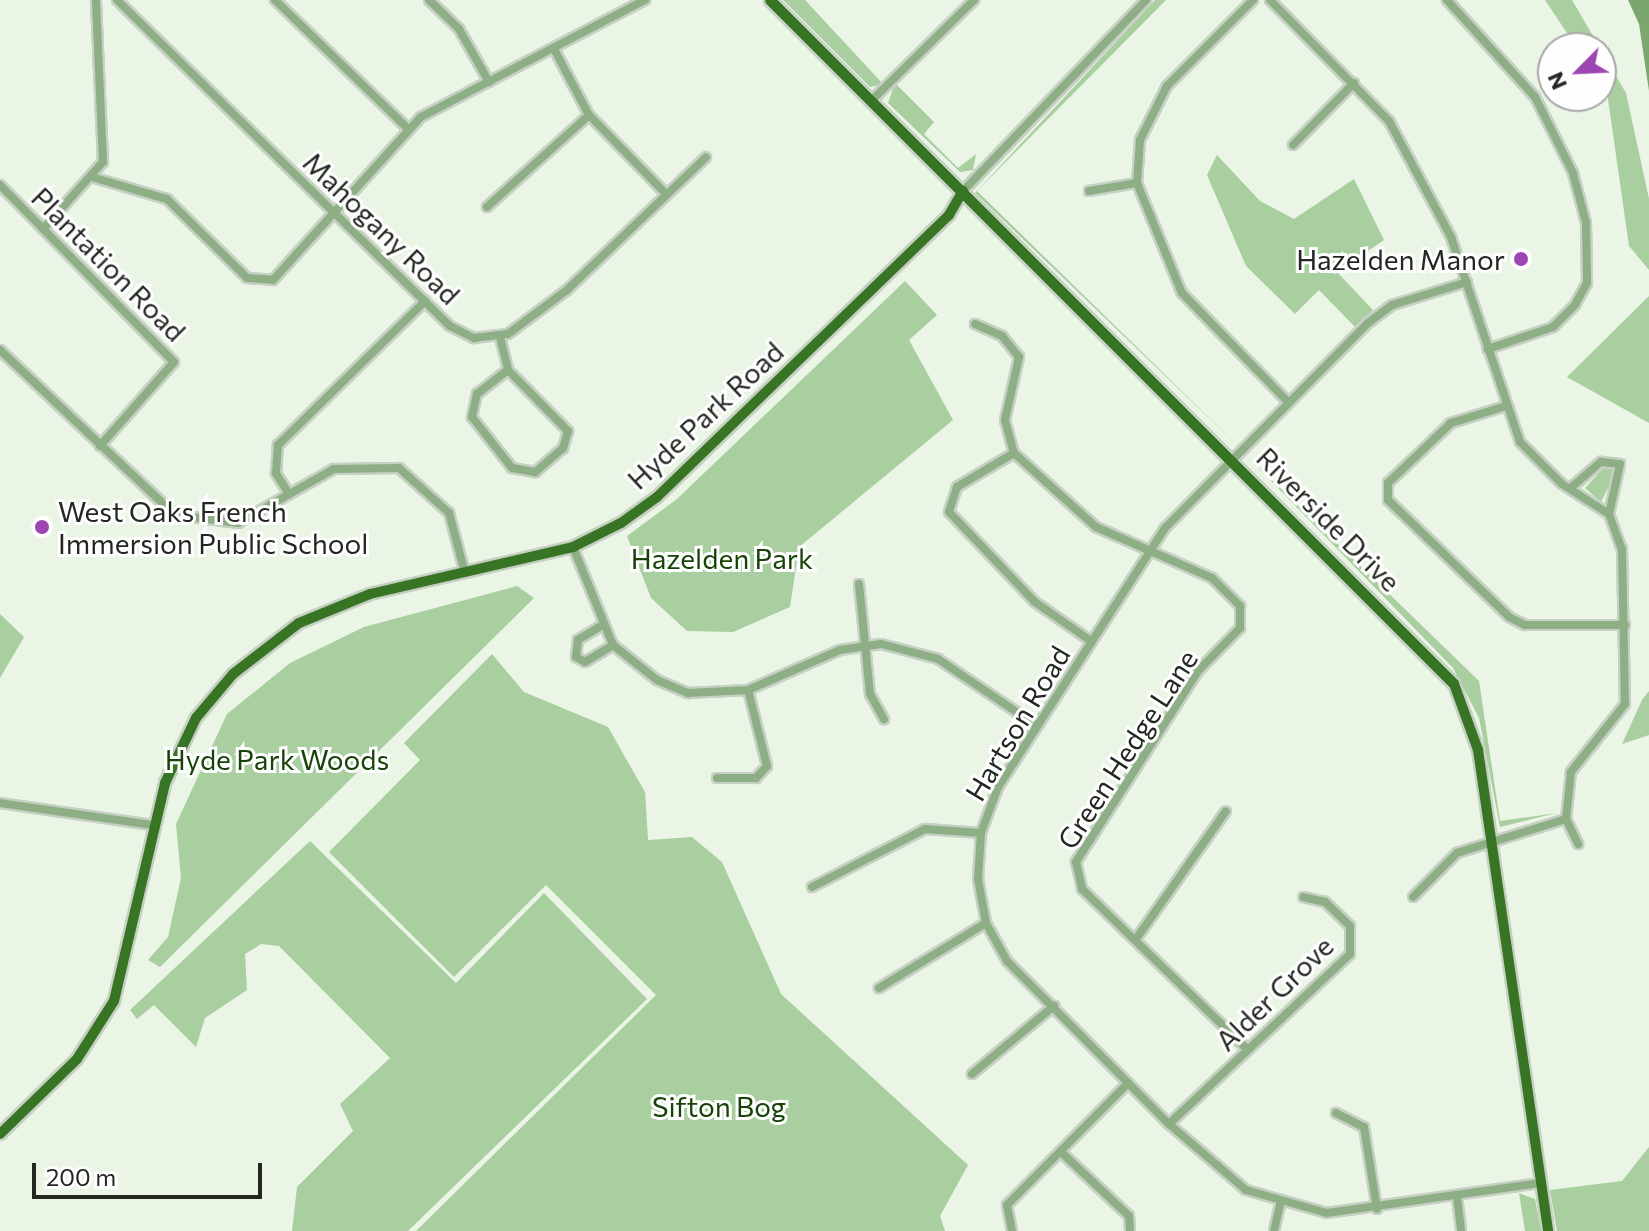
<!DOCTYPE html>
<html>
<head>
<meta charset="utf-8">
<style>
  body { margin:0 }
  #map { position:relative; width:1649px; height:1231px; overflow:hidden; background:#eaf5e6; font-family:Commissioner,sans-serif }
  div>[style] { position:absolute }
  .green>* { inset:0; background:#a9ce9f }
  .water>* { inset:0; background:#7ba76f }
  .roads { filter:drop-shadow(2px 0 #c6d0c3) drop-shadow(-2px 0 #c6d0c3) drop-shadow(0 2px #c6d0c3) drop-shadow(0 -2px #c6d0c3) }
  .minor>* { height:8px; margin:-4px; padding:0 4px; transform-origin:4px; border-radius:4px; background:#8eae85 }
  .major>* { height:10px; margin:-5px; padding:0 5px; transform-origin:5px; border-radius:5px; background:#377423 }
  .dots>* { width:22px; height:22px; translate:-50% -50%; box-sizing:border-box; border:4px solid #fefefe; border-radius:50% }
  span { translate:-50% -50%; white-space:nowrap; text-align:center; line-height:1.15; -webkit-text-stroke:6px #fefefe; paint-order:stroke }
  .street-label { font-size:28px; color:#232721 }
  .poi-label { font-size:28px; color:#232721 }
  .right { translate:-100% -50%; text-align:right }
  .left { translate:0 -50%; text-align:left }
  .park-label { font-size:28px; color:#184308 }
  .north { position:absolute; left:1537px; top:32px; width:80px; height:80px; box-sizing:border-box; background:#fefefe; border:2px solid #a6a8a6; border-radius:50%; rotate:246deg; font-size:22px; font-weight:700; line-height:32px; text-align:center; color:#232721 }
  .north::after { content:''; display:block; margin:auto; width:28px; height:36px; background:#9c46b3; clip-path:polygon(50% 0,100% 100%,50% 72%,0 100%) }
  .scale { position:absolute; left:32px; top:1163px; width:230px; height:36px; box-sizing:border-box; border:4px solid #232721; border-top:0; padding-left:10px; font-size:24px; line-height:28px; white-space:nowrap; color:#232721; -webkit-text-stroke:6px #fefefe; paint-order:stroke }
</style>
</head>
<body>
<div id="map">
  <div class="green">
    <i style="clip-path:polygon(783px 0,805px 0,883px 84px,870px 87px)"></i>
    <i style="clip-path:polygon(1155px 0,1166px 0,977px 191px,1237px 445px,975px 193px)"></i>
    <i style="clip-path:polygon(1545px 0,1572px 0,1600px 48px,1577px 48px)"></i>
    <i style="clip-path:polygon(1601px 50px,1626px 93px,1649px 199px,1649px 270px,1629px 246px)"></i>
    <i style="clip-path:polygon(895px 83px,934px 122px,924px 134px,958px 168px,976px 154px,973px 170px,960px 172px,888px 103px)"></i>
    <i style="clip-path:polygon(1217px 155px,1260px 201px,1294px 219px,1354px 179px,1384px 240px,1337px 272px,1373px 310px,1355px 327px,1319px 290px,1295px 314px,1246px 266px,1207px 175px)"></i>
    <i style="clip-path:polygon(905px 281px,937px 315px,909px 340px,953px 420px,799px 547px,790px 607px,733px 632px,687px 631px,651px 598px,627px 536px,677px 499px)"></i>
    <i style="clip-path:polygon(1649px 296px,1649px 423px,1567px 377px)"></i>
    <i style="clip-path:polygon(1246px 455px,1479px 681px,1500px 821px,1557px 813px,1500px 827px,1479px 718px,1453px 668px)"></i>
    <i style="clip-path:polygon(1606px 465px,1616px 472px,1601px 502px,1585px 488px)"></i>
    <i style="clip-path:polygon(517px 586px,534px 598px,160px 967px,148px 960px,168px 937px,181px 878px,176px 824px,227px 714px,290px 663px,364px 627px)"></i>
    <i style="clip-path:polygon(0 614px,24px 637px,0 678px)"></i>
    <i style="clip-path:polygon(492px 654px,524px 692px,608px 727px,645px 792px,648px 840px,692px 837px,722px 862px,781px 994px,968px 1165px,940px 1216px,945px 1231px,416px 1231px,656px 995px,546px 885px,454px 977px,329px 852px,420px 760px,404px 743px)"></i>
    <i style="clip-path:polygon(1649px 691px,1649px 735px,1622px 744px,1642px 700px)"></i>
    <i style="clip-path:polygon(310px 841px,456px 983px,544px 893px,647px 999px,408px 1231px,292px 1231px,297px 1187px,353px 1131px,340px 1104px,390px 1058px,279px 946px,261px 944px,245px 954px,247px 990px,205px 1018px,196px 1047px,154px 1005px,137px 1019px,130px 1010px)"></i>
    <i style="clip-path:polygon(1649px 1147px,1649px 1231px,1557px 1231px,1550px 1190px,1622px 1181px)"></i>
    <i style="clip-path:polygon(1519px 1193px,1535px 1199px,1541px 1231px,1525px 1231px)"></i>
  </div>
  <div class="water">
    <i style="clip-path:polygon(1628px 0,1649px 0,1649px 91px,1639px 24px)"></i>
  </div>
  <div class="roads">
    <div class="minor">
      <i style="left:117px;top:0;width:466px;rotate:44.4deg"></i>
      <i style="left:450px;top:326px;width:27px;rotate:27deg"></i>
      <i style="left:474px;top:338px;width:34px;rotate:-7deg"></i>
      <i style="left:508px;top:334px;width:74px;rotate:-36.7deg"></i>
      <i style="left:567px;top:290px;width:192px;rotate:-43.7deg"></i>
      <i style="left:275px;top:0;width:185px;rotate:44.1deg"></i>
      <i style="left:429px;top:0;width:42px;rotate:44deg"></i>
      <i style="left:459px;top:29px;width:61px;rotate:60.5deg"></i>
      <i style="left:1253px;top:0;width:122px;rotate:135deg"></i>
      <i style="left:1167px;top:86px;width:60px;rotate:116.6deg"></i>
      <i style="left:1140px;top:140px;width:43px;rotate:94deg"></i>
      <i style="left:1137px;top:183px;width:119px;rotate:67.8deg"></i>
      <i style="left:1182px;top:293px;width:153px;rotate:45.8deg"></i>
      <i style="left:1270px;top:0;width:170px;rotate:45.5deg"></i>
      <i style="left:1389px;top:121px;width:132px;rotate:61.9deg"></i>
      <i style="left:1451px;top:237px;width:216px;rotate:71.4deg"></i>
      <i style="left:1520px;top:442px;width:59px;rotate:45deg"></i>
      <i style="left:1562px;top:484px;width:56px;rotate:32.6deg"></i>
      <i style="left:1609px;top:514px;width:37px;rotate:70deg"></i>
      <i style="left:1622px;top:549px;width:155px;rotate:88.9deg"></i>
      <i style="left:1625px;top:704px;width:87px;rotate:128.5deg"></i>
      <i style="left:1571px;top:772px;width:47px;rotate:96.1deg"></i>
      <i style="left:1566px;top:819px;width:114px;rotate:162.7deg"></i>
      <i style="left:1457px;top:853px;width:62px;rotate:135deg"></i>
      <i style="left:1447px;top:0;width:131px;rotate:47.8deg"></i>
      <i style="left:1535px;top:97px;width:85px;rotate:63.4deg"></i>
      <i style="left:1573px;top:173px;width:52px;rotate:75.4deg"></i>
      <i style="left:1586px;top:223px;width:60px;rotate:89deg"></i>
      <i style="left:1587px;top:283px;width:25px;rotate:119deg"></i>
      <i style="left:1575px;top:305px;width:31px;rotate:135deg"></i>
      <i style="left:1553px;top:327px;width:69px;rotate:161.3deg"></i>
      <i style="left:554px;top:49px;width:75px;rotate:62.1deg"></i>
      <i style="left:589px;top:115px;width:110px;rotate:45.7deg"></i>
      <i style="left:872px;top:100px;width:143px;rotate:-44.4deg"></i>
      <i style="left:1293px;top:145px;width:87px;rotate:-45.5deg"></i>
      <i style="left:95px;top:178px;width:75px;rotate:16.3deg"></i>
      <i style="left:167px;top:199px;width:112px;rotate:44.6deg"></i>
      <i style="left:247px;top:278px;width:26px;rotate:4deg"></i>
      <i style="left:273px;top:280px;width:220px;rotate:-47.8deg"></i>
      <i style="left:421px;top:117px;width:253px;rotate:-27.6deg"></i>
      <i style="left:0;top:185px;width:248px;rotate:45.5deg"></i>
      <i style="left:174px;top:362px;width:112px;rotate:131.4deg"></i>
      <i style="left:963px;top:191px;width:265px;rotate:-46.2deg"></i>
      <i style="left:1089px;top:191px;width:49px;rotate:-9.5deg"></i>
      <i style="left:487px;top:207px;width:137px;rotate:-42deg"></i>
      <i style="left:43px;top:229px;width:90px;rotate:-48.2deg"></i>
      <i style="left:103px;top:162px;width:162px;rotate:-92.5deg"></i>
      <i style="left:1467px;top:282px;width:78px;rotate:163deg"></i>
      <i style="left:1392px;top:305px;width:30px;rotate:143deg"></i>
      <i style="left:1368px;top:323px;width:289px;rotate:134.7deg"></i>
      <i style="left:1165px;top:528px;width:308px;rotate:122.8deg"></i>
      <i style="left:998px;top:787px;width:49px;rotate:110.3deg"></i>
      <i style="left:981px;top:833px;width:46px;rotate:93.7deg"></i>
      <i style="left:978px;top:879px;width:45px;rotate:79.7deg"></i>
      <i style="left:986px;top:923px;width:43px;rotate:61.1deg"></i>
      <i style="left:1007px;top:961px;width:230px;rotate:45.2deg"></i>
      <i style="left:1169px;top:1124px;width:101px;rotate:40.6deg"></i>
      <i style="left:1246px;top:1190px;width:84px;rotate:15.9deg"></i>
      <i style="left:1327px;top:1213px;width:216px;rotate:-8deg"></i>
      <i style="left:975px;top:324px;width:30px;rotate:24deg"></i>
      <i style="left:1002px;top:336px;width:27px;rotate:51deg"></i>
      <i style="left:1019px;top:357px;width:65px;rotate:102.5deg"></i>
      <i style="left:1005px;top:420px;width:34px;rotate:75deg"></i>
      <i style="left:1014px;top:453px;width:110px;rotate:42.1deg"></i>
      <i style="left:1096px;top:527px;width:127px;rotate:23.7deg"></i>
      <i style="left:1212px;top:578px;width:40px;rotate:45deg"></i>
      <i style="left:1240px;top:606px;width:22px;rotate:90deg"></i>
      <i style="left:1240px;top:628px;width:60px;rotate:134.3deg"></i>
      <i style="left:1198px;top:671px;width:227px;rotate:122.6deg"></i>
      <i style="left:1076px;top:862px;width:28px;rotate:77deg"></i>
      <i style="left:1082px;top:889px;width:231px;rotate:44.1deg"></i>
      <i style="left:500px;top:337px;width:34px;rotate:76deg"></i>
      <i style="left:508px;top:370px;width:86px;rotate:45.5deg"></i>
      <i style="left:568px;top:431px;width:18px;rotate:106deg"></i>
      <i style="left:563px;top:448px;width:37px;rotate:139deg"></i>
      <i style="left:535px;top:472px;width:23px;rotate:-170deg"></i>
      <i style="left:512px;top:468px;width:65px;rotate:-128.1deg"></i>
      <i style="left:472px;top:417px;width:24px;rotate:-78deg"></i>
      <i style="left:477px;top:394px;width:39px;rotate:-38deg"></i>
      <i style="left:0;top:350px;width:241px;rotate:43.3deg"></i>
      <i style="left:175px;top:515px;width:64px;rotate:7.2deg"></i>
      <i style="left:238px;top:523px;width:110px;rotate:-29.4deg"></i>
      <i style="left:334px;top:469px;width:65px;rotate:-0.9deg"></i>
      <i style="left:399px;top:468px;width:67px;rotate:42deg"></i>
      <i style="left:449px;top:513px;width:62px;rotate:75.1deg"></i>
      <i style="left:1506px;top:406px;width:58px;rotate:162.8deg"></i>
      <i style="left:1451px;top:423px;width:87px;rotate:136.4deg"></i>
      <i style="left:1388px;top:483px;width:17px;rotate:90deg"></i>
      <i style="left:1388px;top:500px;width:168px;rotate:44deg"></i>
      <i style="left:1509px;top:617px;width:18px;rotate:27deg"></i>
      <i style="left:1525px;top:625px;width:100px"></i>
      <i style="left:1014px;top:453px;width:66px;rotate:149.2deg"></i>
      <i style="left:957px;top:487px;width:26px;rotate:108deg"></i>
      <i style="left:949px;top:512px;width:124px;rotate:46.3deg"></i>
      <i style="left:1035px;top:602px;width:68px;rotate:34.9deg"></i>
      <i style="left:1573px;top:486px;width:37px;rotate:-41deg"></i>
      <i style="left:1601px;top:462px;width:19px;rotate:6deg"></i>
      <i style="left:1620px;top:464px;width:51px;rotate:102.4deg"></i>
      <i style="left:289px;top:494px;width:25px;rotate:-122deg"></i>
      <i style="left:276px;top:473px;width:28px;rotate:-86deg"></i>
      <i style="left:278px;top:445px;width:206px;rotate:-44.4deg"></i>
      <i style="left:573px;top:547px;width:106px;rotate:67.8deg"></i>
      <i style="left:613px;top:645px;width:56px;rotate:38.5deg"></i>
      <i style="left:657px;top:680px;width:34px;rotate:23deg"></i>
      <i style="left:688px;top:693px;width:60px;rotate:-2.9deg"></i>
      <i style="left:748px;top:690px;width:100px;rotate:-23.5deg"></i>
      <i style="left:840px;top:650px;width:41px;rotate:-8.3deg"></i>
      <i style="left:881px;top:644px;width:59px;rotate:14.7deg"></i>
      <i style="left:938px;top:659px;width:118px;rotate:34deg"></i>
      <i style="left:859px;top:584px;width:111px;rotate:84.3deg"></i>
      <i style="left:870px;top:694px;width:29px;rotate:61deg"></i>
      <i style="left:601px;top:626px;width:27px;rotate:149deg"></i>
      <i style="left:578px;top:640px;width:17px;rotate:97deg"></i>
      <i style="left:576px;top:657px;width:10px;rotate:29deg"></i>
      <i style="left:585px;top:662px;width:33px;rotate:-31deg"></i>
      <i style="left:717px;top:778px;width:39px"></i>
      <i style="left:756px;top:778px;width:16px;rotate:-47deg"></i>
      <i style="left:767px;top:766px;width:78px;rotate:-104deg"></i>
      <i style="left:0;top:803px;width:155px;rotate:8.2deg"></i>
      <i style="left:1566px;top:819px;width:28px;rotate:64deg"></i>
      <i style="left:812px;top:887px;width:127px;rotate:-27.2deg"></i>
      <i style="left:925px;top:829px;width:56px;rotate:4.1deg"></i>
      <i style="left:1136px;top:939px;width:156px;rotate:-54.9deg"></i>
      <i style="left:879px;top:988px;width:125px;rotate:-31.3deg"></i>
      <i style="left:972px;top:1074px;width:107px;rotate:-39.7deg"></i>
      <i style="left:1336px;top:1113px;width:31px;rotate:27deg"></i>
      <i style="left:1364px;top:1127px;width:83px;rotate:81deg"></i>
      <i style="left:1169px;top:1124px;width:248px;rotate:-43.2deg"></i>
      <i style="left:1350px;top:954px;width:28px;rotate:-90deg"></i>
      <i style="left:1350px;top:926px;width:35px;rotate:-136deg"></i>
      <i style="left:1325px;top:902px;width:22px;rotate:-167deg"></i>
      <i style="left:1061px;top:1152px;width:93px;rotate:43.3deg"></i>
      <i style="left:1129px;top:1216px;width:15px;rotate:86deg"></i>
      <i style="left:1457px;top:1197px;width:34px;rotate:83deg"></i>
      <i style="left:1012px;top:1231px;width:26px;rotate:-101deg"></i>
      <i style="left:1007px;top:1205px;width:172px;rotate:-45.2deg"></i>
      <i style="left:1274px;top:1231px;width:27px;rotate:-77deg"></i>
    </div>
    <div class="major">
      <i style="left:770px;top:0;width:967px;rotate:45deg"></i>
      <i style="left:1454px;top:684px;width:70px;rotate:70deg"></i>
      <i style="left:1478px;top:750px;width:486px;rotate:81.7deg"></i>
      <i style="left:0;top:1134px;width:107px;rotate:-44.2deg"></i>
      <i style="left:77px;top:1059px;width:69px;rotate:-57.5deg"></i>
      <i style="left:114px;top:1001px;width:224px;rotate:-76.8deg"></i>
      <i style="left:165px;top:783px;width:72px;rotate:-64.5deg"></i>
      <i style="left:196px;top:718px;width:57px;rotate:-49.9deg"></i>
      <i style="left:233px;top:674px;width:83px;rotate:-37.7deg"></i>
      <i style="left:299px;top:623px;width:77px;rotate:-22.2deg"></i>
      <i style="left:370px;top:594px;width:208px;rotate:-13deg"></i>
      <i style="left:573px;top:547px;width:54px;rotate:-26.6deg"></i>
      <i style="left:621px;top:523px;width:44px;rotate:-35.8deg"></i>
      <i style="left:657px;top:497px;width:406px;rotate:-44deg"></i>
      <i style="left:949px;top:215px;width:28px;rotate:-60deg"></i>
    </div>
  </div>
  <div class="dots">
    <i style="left:1521px;top:259px;background:#9c46b3"></i>
    <i style="left:42px;top:527px;background:#9c46b3"></i>
  </div>
  <div class="street-label">
    <span style="left:382px;top:228px;rotate:44deg">Mahogany Road</span>
    <span style="left:109px;top:264px;rotate:45deg">Plantation Road</span>
    <span style="left:705px;top:415px;rotate:-43deg">Hyde Park Road</span>
    <span style="left:1329px;top:519px;rotate:45deg">Riverside Drive</span>
    <span style="left:1017px;top:723px;rotate:-59deg">Hartson Road</span>
    <span style="left:1127px;top:749px;rotate:-57deg">Green Hedge Lane</span>
    <span style="left:1274px;top:993px;rotate:-44deg">Alder Grove</span>
  </div>
  <div class="poi-label">
    <span class="right" style="left:1505px;top:259px">Hazelden Manor</span>
    <span class="left" style="left:58px;top:527px">West Oaks French<br>Immersion Public School</span>
  </div>
  <div class="park-label">
    <span style="left:722px;top:558px">Hazelden Park</span>
    <span style="left:277px;top:759px">Hyde Park Woods</span>
    <span style="left:719px;top:1106px">Sifton Bog</span>
  </div>
  <div class="north">N</div>
  <div class="scale">200 m</div>
</div>
</body>
</html>
